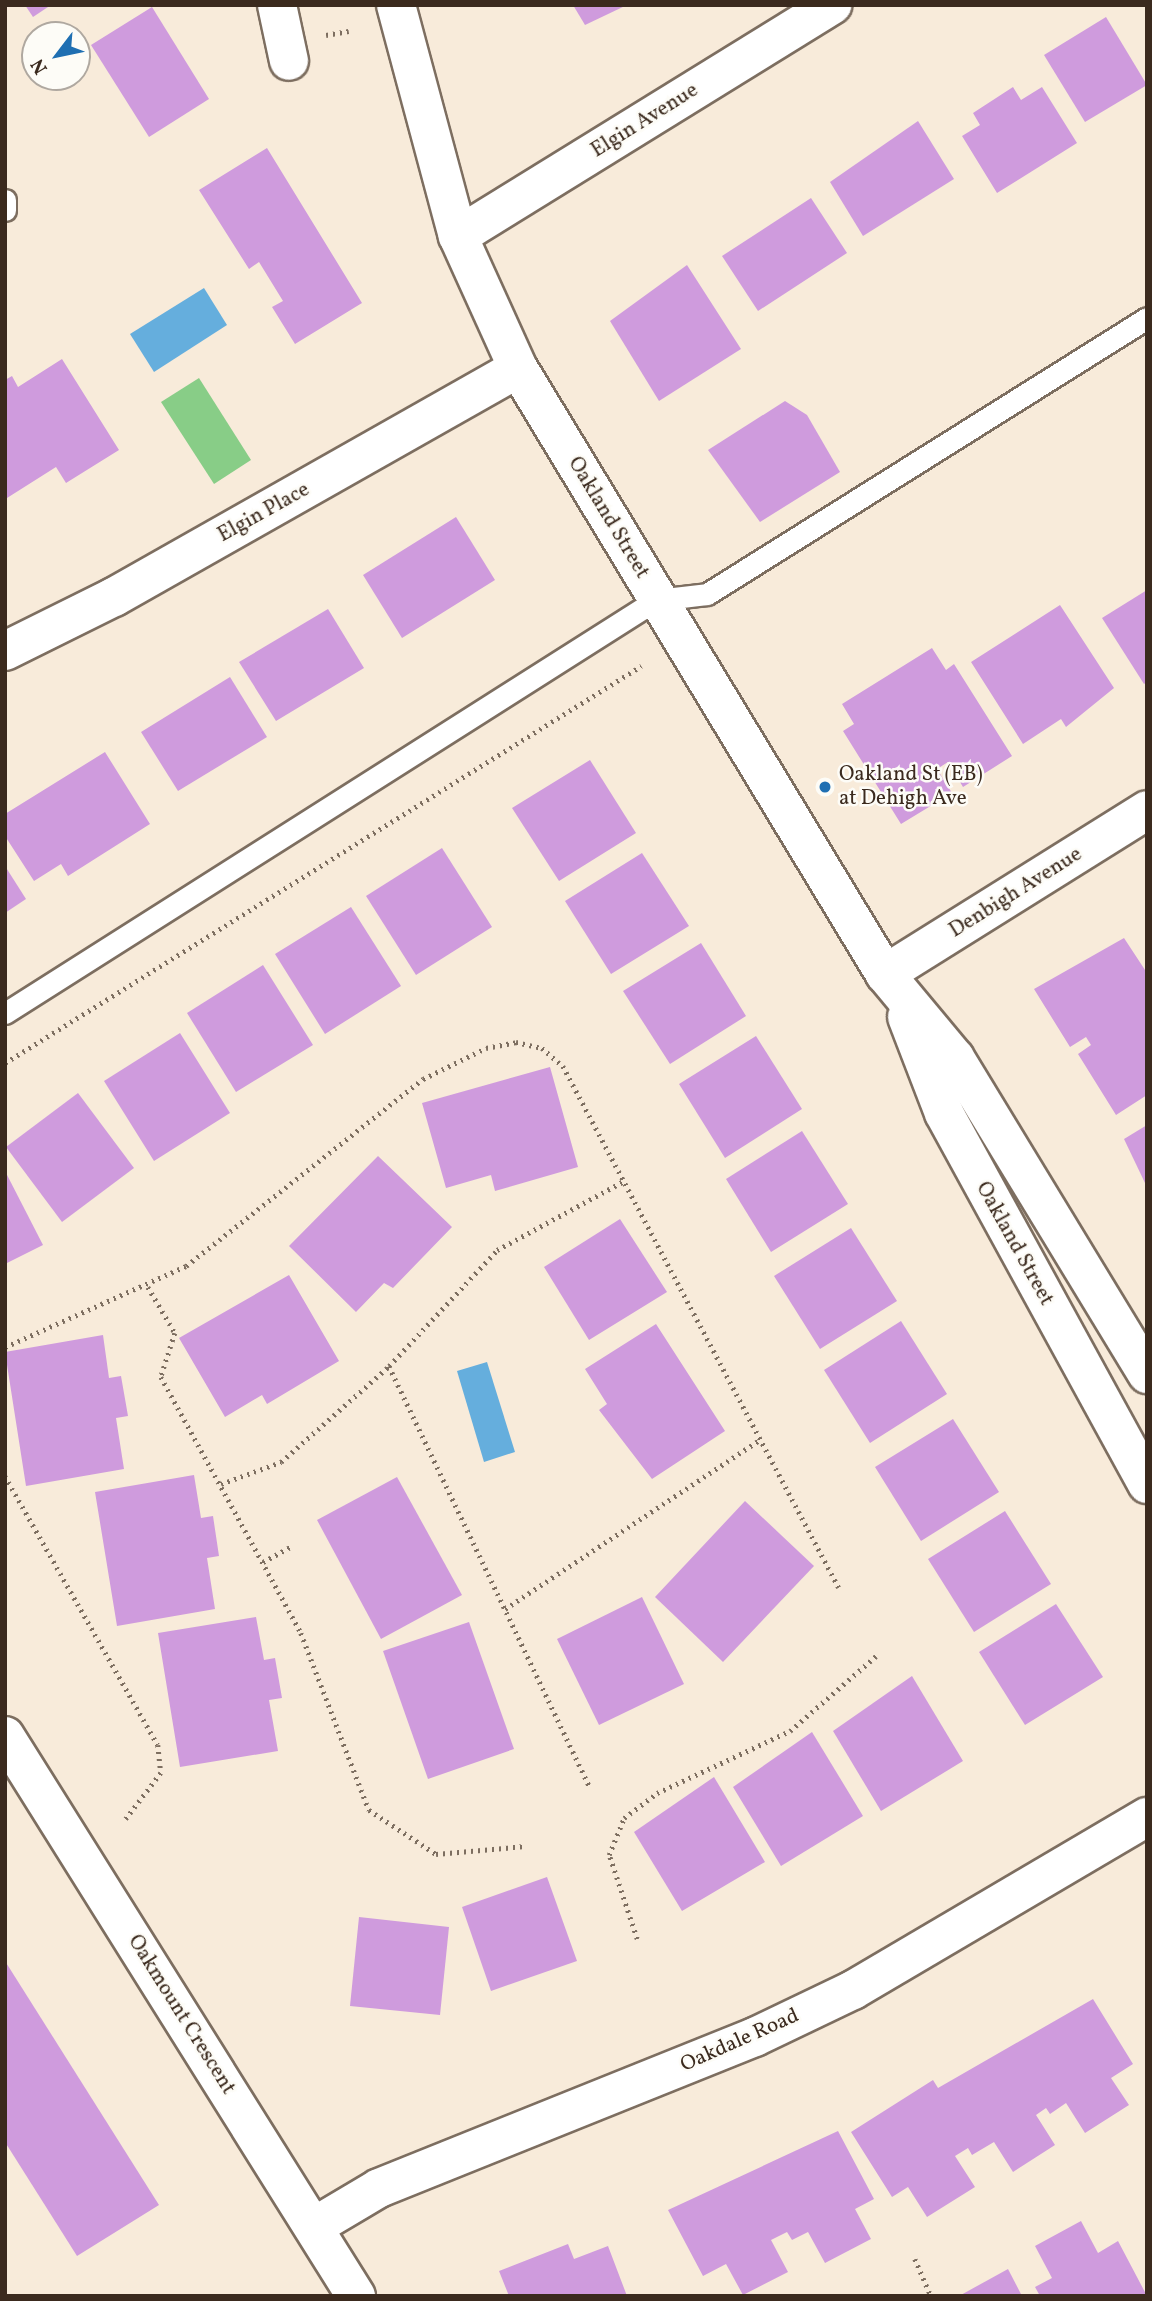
<!DOCTYPE html>
<html>
<head>
<meta charset="utf-8">
<style>
  body { margin:0 }
  #map { position:relative; width:1152px; height:2301px; overflow:hidden; background:#f8ebda; font-family:Vollkorn,serif }
  div>[style] { position:absolute }
  .green>* { inset:0; background:#88cd87 }
  .water>* { inset:0; background:#65aedd }
  .building>* { inset:0; background:#cf9bdd }
  .path>* { height:4.5px; margin-top:-2.25px; transform-origin:0; background:repeating-linear-gradient(90deg,#7d6e60 0 2px,transparent 0 7px) }
  .roads { filter:drop-shadow(2px 0 #7d6e60) drop-shadow(-2px 0 #7d6e60) drop-shadow(0 2px #7d6e60) drop-shadow(0 -2px #7d6e60) }
  .lane>* { height:21px; margin:-10.5px; padding:0 10.5px; transform-origin:10.5px; border-radius:10.5px; background:#fff }
  .street>* { height:38px; margin:-19px; padding:0 19px; transform-origin:19px; border-radius:19px; background:#fff }
  .secondary>* { height:38px; margin:-19px; padding:0 19px; transform-origin:19px; border-radius:19px; background:#fff }
  .dots>* { width:19px; height:19px; translate:-50% -50%; box-sizing:border-box; border:4px solid #fdfcf7; border-radius:50% }
  span { translate:-50% -50%; white-space:nowrap; text-align:center; line-height:1.15; -webkit-text-stroke:5px #fdfcf7; paint-order:stroke }
  .street-label { font-size:21px; color:#3b2a1e }
  .poi-label { font-size:21px; color:#3b2a1e }
  .left { translate:0 -50%; text-align:left }
  .frame { position:absolute; inset:0; border:7px solid #3b2a1e; pointer-events:none }
  .north { position:absolute; left:21px; top:21px; width:70px; height:70px; box-sizing:border-box; background:#fdfcf7; border:2px solid #afa8a0; border-radius:50%; rotate:238deg; font-size:19px; font-weight:700; line-height:28px; text-align:center; color:#3b2a1e }
  .north::after { content:''; display:block; margin:auto; width:24px; height:32px; background:#1f6fb2; clip-path:polygon(50% 0,100% 100%,50% 72%,0 100%) }
</style>
</head>
<body>
<div id="map">
  <div class="green">
    <i style="clip-path:polygon(199px 378px,251px 460px,214px 484px,161px 402px)"></i>
  </div>
  <div class="water">
    <i style="clip-path:polygon(204px 288px,227px 325px,154px 372px,130px 334px)"></i>
    <i style="clip-path:polygon(487px 1362px,515px 1452px,484px 1462px,457px 1371px)"></i>
  </div>
  <div class="building">
    <i style="clip-path:polygon(25px 5px,51px 5px,33px 17px)"></i>
    <i style="clip-path:polygon(573px 5px,627px 5px,585px 25px)"></i>
    <i style="clip-path:polygon(152px 7px,209px 99px,149px 137px,91px 45px)"></i>
    <i style="clip-path:polygon(1106px 17px,1147px 85px,1085px 122px,1044px 55px)"></i>
    <i style="clip-path:polygon(1013px 87px,1021px 100px,1042px 87px,1077px 143px,997px 193px,962px 136px,980px 125px,973px 113px)"></i>
    <i style="clip-path:polygon(918px 121px,954px 179px,863px 236px,830px 182px)"></i>
    <i style="clip-path:polygon(267px 148px,362px 303px,295px 344px,272px 307px,283px 301px,259px 262px,249px 269px,199px 190px)"></i>
    <i style="clip-path:polygon(811px 198px,847px 253px,758px 311px,722px 256px)"></i>
    <i style="clip-path:polygon(687px 265px,741px 349px,659px 401px,610px 321px)"></i>
    <i style="clip-path:polygon(62px 359px,119px 450px,66px 483px,56px 467px,7px 498px,5px 380px,12px 376px,18px 387px)"></i>
    <i style="clip-path:polygon(785px 401px,807px 415px,840px 472px,760px 522px,708px 450px)"></i>
    <i style="clip-path:polygon(456px 517px,495px 580px,402px 638px,363px 575px)"></i>
    <i style="clip-path:polygon(1147px 590px,1147px 682px,1144px 684px,1102px 618px)"></i>
    <i style="clip-path:polygon(1060px 605px,1114px 688px,1066px 727px,1061px 719px,1023px 744px,971px 662px)"></i>
    <i style="clip-path:polygon(328px 609px,364px 668px,276px 721px,239px 662px)"></i>
    <i style="clip-path:polygon(932px 648px,946px 670px,954px 664px,1012px 756px,963px 787px,948px 762px,937px 769px,952px 793px,901px 824px,843px 731px,854px 724px,842px 704px)"></i>
    <i style="clip-path:polygon(230px 677px,267px 737px,178px 791px,141px 732px)"></i>
    <i style="clip-path:polygon(105px 752px,150px 824px,68px 876px,61px 864px,34px 881px,5px 836px,5px 814px)"></i>
    <i style="clip-path:polygon(590px 760px,636px 833px,559px 881px,512px 808px)"></i>
    <i style="clip-path:polygon(442px 848px,492px 927px,416px 975px,366px 896px)"></i>
    <i style="clip-path:polygon(642px 853px,689px 926px,611px 974px,565px 901px)"></i>
    <i style="clip-path:polygon(5px 866px,26px 899px,5px 913px)"></i>
    <i style="clip-path:polygon(351px 907px,401px 986px,325px 1034px,275px 954px)"></i>
    <i style="clip-path:polygon(1124px 938px,1147px 973px,1147px 1095px,1116px 1115px,1078px 1054px,1091px 1045px,1086px 1037px,1070px 1047px,1034px 989px)"></i>
    <i style="clip-path:polygon(701px 943px,746px 1016px,670px 1064px,623px 991px)"></i>
    <i style="clip-path:polygon(263px 965px,313px 1045px,236px 1092px,187px 1013px)"></i>
    <i style="clip-path:polygon(180px 1033px,230px 1113px,154px 1161px,104px 1081px)"></i>
    <i style="clip-path:polygon(756px 1036px,802px 1109px,725px 1158px,679px 1084px)"></i>
    <i style="clip-path:polygon(550px 1067px,578px 1167px,495px 1191px,491px 1175px,446px 1188px,422px 1103px)"></i>
    <i style="clip-path:polygon(78px 1093px,134px 1168px,62px 1222px,6px 1147px)"></i>
    <i style="clip-path:polygon(1147px 1125px,1147px 1182px,1145px 1183px,1124px 1139px)"></i>
    <i style="clip-path:polygon(802px 1131px,848px 1204px,771px 1252px,726px 1179px)"></i>
    <i style="clip-path:polygon(378px 1156px,452px 1227px,393px 1288px,384px 1283px,356px 1312px,289px 1246px)"></i>
    <i style="clip-path:polygon(5px 1171px,43px 1245px,5px 1264px)"></i>
    <i style="clip-path:polygon(620px 1219px,667px 1292px,589px 1340px,544px 1267px)"></i>
    <i style="clip-path:polygon(851px 1228px,897px 1301px,820px 1349px,774px 1276px)"></i>
    <i style="clip-path:polygon(289px 1275px,339px 1361px,267px 1404px,262px 1395px,225px 1417px,179px 1338px)"></i>
    <i style="clip-path:polygon(901px 1321px,947px 1394px,870px 1443px,824px 1370px)"></i>
    <i style="clip-path:polygon(656px 1324px,725px 1431px,652px 1479px,599px 1410px,607px 1404px,585px 1369px)"></i>
    <i style="clip-path:polygon(103px 1335px,109px 1378px,121px 1376px,128px 1416px,116px 1418px,124px 1469px,26px 1486px,5px 1352px)"></i>
    <i style="clip-path:polygon(953px 1419px,999px 1492px,921px 1541px,875px 1467px)"></i>
    <i style="clip-path:polygon(194px 1475px,201px 1518px,213px 1516px,219px 1556px,207px 1558px,215px 1609px,117px 1626px,95px 1492px)"></i>
    <i style="clip-path:polygon(397px 1477px,462px 1595px,381px 1639px,317px 1520px)"></i>
    <i style="clip-path:polygon(745px 1501px,814px 1566px,723px 1662px,655px 1597px)"></i>
    <i style="clip-path:polygon(1005px 1511px,1051px 1584px,974px 1632px,928px 1559px)"></i>
    <i style="clip-path:polygon(642px 1597px,684px 1684px,599px 1725px,557px 1639px)"></i>
    <i style="clip-path:polygon(1056px 1604px,1103px 1677px,1025px 1725px,979px 1652px)"></i>
    <i style="clip-path:polygon(256px 1617px,264px 1660px,275px 1658px,282px 1698px,269px 1700px,278px 1751px,180px 1767px,158px 1633px)"></i>
    <i style="clip-path:polygon(469px 1622px,514px 1749px,428px 1779px,383px 1651px)"></i>
    <i style="clip-path:polygon(912px 1676px,963px 1761px,881px 1811px,833px 1731px)"></i>
    <i style="clip-path:polygon(812px 1732px,863px 1816px,781px 1866px,733px 1787px)"></i>
    <i style="clip-path:polygon(714px 1777px,765px 1862px,682px 1911px,634px 1832px)"></i>
    <i style="clip-path:polygon(547px 1877px,577px 1961px,491px 1991px,462px 1907px)"></i>
    <i style="clip-path:polygon(359px 1917px,449px 1927px,440px 2015px,350px 2006px)"></i>
    <i style="clip-path:polygon(5px 1961px,159px 2205px,77px 2256px,5px 2142px)"></i>
    <i style="clip-path:polygon(1093px 1999px,1133px 2064px,1111px 2078px,1129px 2105px,1085px 2133px,1066px 2103px,1050px 2114px,1046px 2108px,1036px 2115px,1055px 2145px,1013px 2172px,994px 2142px,972px 2155px,968px 2148px,955px 2156px,975px 2187px,927px 2217px,908px 2187px,892px 2197px,851px 2132px,933px 2080px,938px 2088px)"></i>
    <i style="clip-path:polygon(838px 2131px,874px 2199px,855px 2209px,871px 2239px,825px 2263px,808px 2232px,792px 2240px,787px 2232px,771px 2240px,788px 2272px,743px 2295px,726px 2264px,703px 2276px,668px 2210px)"></i>
    <i style="clip-path:polygon(1081px 2221px,1098px 2253px,1118px 2241px,1147px 2296px,1040px 2296px,1035px 2287px,1052px 2278px,1035px 2246px)"></i>
    <i style="clip-path:polygon(568px 2244px,574px 2259px,608px 2246px,627px 2296px,509px 2296px,499px 2271px)"></i>
    <i style="clip-path:polygon(1008px 2269px,1022px 2296px,959px 2296px)"></i>
  </div>
  <div class="path">
    <i style="left:326px;top:35px;width:23px;rotate:-10deg"></i>
    <i style="left:5px;top:1063px;width:750px;rotate:-31.97deg"></i>
    <i style="left:148px;top:1287px;width:53px;rotate:59.6deg"></i>
    <i style="left:175px;top:1333px;width:46px;rotate:107.7deg"></i>
    <i style="left:161px;top:1377px;width:292px;rotate:61.3deg"></i>
    <i style="left:301px;top:1633px;width:190px;rotate:69deg"></i>
    <i style="left:369px;top:1810px;width:80px;rotate:33.3deg"></i>
    <i style="left:436px;top:1854px;width:90px;rotate:-5.1deg"></i>
    <i style="left:5px;top:1347px;width:198px;rotate:-24.1deg"></i>
    <i style="left:186px;top:1266px;width:302px;rotate:-38.3deg"></i>
    <i style="left:423px;top:1079px;width:70px;rotate:-26.2deg"></i>
    <i style="left:486px;top:1048px;width:31px;rotate:-11deg"></i>
    <i style="left:516px;top:1042px;width:27px;rotate:13deg"></i>
    <i style="left:542px;top:1048px;width:28px;rotate:41deg"></i>
    <i style="left:563px;top:1066px;width:590px;rotate:62.13deg"></i>
    <i style="left:389px;top:1366px;width:467px;rotate:64.5deg"></i>
    <i style="left:5px;top:1476px;width:309px;rotate:60.4deg"></i>
    <i style="left:158px;top:1745px;width:28px;rotate:84deg"></i>
    <i style="left:161px;top:1773px;width:58px;rotate:127.3deg"></i>
    <i style="left:221px;top:1484px;width:64px;rotate:-20.1deg"></i>
    <i style="left:281px;top:1462px;width:144px;rotate:-41.6deg"></i>
    <i style="left:389px;top:1366px;width:158px;rotate:-47deg"></i>
    <i style="left:497px;top:1250px;width:145px;rotate:-28.5deg"></i>
    <i style="left:263px;top:1562px;width:31px;rotate:-29deg"></i>
    <i style="left:505px;top:1609px;width:307px;rotate:-33.6deg"></i>
    <i style="left:637px;top:1939px;width:89px;rotate:-108.4deg"></i>
    <i style="left:609px;top:1855px;width:40px;rotate:-68deg"></i>
    <i style="left:624px;top:1818px;width:41px;rotate:-37.1deg"></i>
    <i style="left:657px;top:1793px;width:147px;rotate:-25deg"></i>
    <i style="left:790px;top:1731px;width:114px;rotate:-41.1deg"></i>
    <i style="left:915px;top:2259px;width:40px;rotate:66.6deg"></i>
  </div>
  <div class="roads">
    <div class="lane">
      <i style="left:5px;top:200px;width:10px;rotate:90deg"></i>
      <i style="left:5px;top:1013px;width:771px;rotate:-32.39deg"></i>
      <i style="left:656px;top:600px;width:51px;rotate:-6.7deg"></i>
      <i style="left:707px;top:594px;width:519px;rotate:-32.1deg"></i>
    </div>
    <div class="street">
      <i style="left:277px;top:5px;width:57px;rotate:77.9deg"></i>
      <i style="left:5px;top:651px;width:122px;rotate:-26.4deg"></i>
      <i style="left:114px;top:597px;width:464px;rotate:-29.5deg"></i>
      <i style="left:885px;top:974px;width:309px;rotate:-32deg"></i>
      <i style="left:5px;top:1736px;width:661px;rotate:57.92deg"></i>
      <i style="left:315px;top:2226px;width:74px;rotate:-30.7deg"></i>
      <i style="left:379px;top:2188px;width:405px;rotate:-21.9deg"></i>
      <i style="left:755px;top:2037px;width:109px;rotate:-25.6deg"></i>
      <i style="left:853px;top:1990px;width:341px;rotate:-30.5deg"></i>
    </div>
    <div class="secondary">
      <i style="left:396px;top:5px;width:239px;rotate:75deg"></i>
      <i style="left:458px;top:236px;width:145px;rotate:65.6deg"></i>
      <i style="left:518px;top:368px;width:708px;rotate:58.8deg"></i>
      <i style="left:885px;top:974px;width:109px;rotate:50.2deg"></i>
      <i style="left:955px;top:1058px;width:370px;rotate:58.7deg"></i>
      <i style="left:458px;top:236px;width:440px;rotate:-31.7deg"></i>
      <i style="left:907px;top:1017px;width:103px;rotate:68.9deg"></i>
      <i style="left:944px;top:1113px;width:423px;rotate:61.3deg"></i>
    </div>
  </div>
  <div class="dots">
    <i style="left:825px;top:787px;background:#1f6fb2"></i>
  </div>
  <div class="street-label">
    <span style="left:645px;top:121px;rotate:-32deg">Elgin Avenue</span>
    <span style="left:264px;top:513px;rotate:-29deg">Elgin Place</span>
    <span style="left:608px;top:518px;rotate:59deg">Oakland Street</span>
    <span style="left:1016px;top:893px;rotate:-32deg">Denbigh Avenue</span>
    <span style="left:1014px;top:1244px;rotate:61deg">Oakland Street</span>
    <span style="left:181px;top:2015px;rotate:58deg">Oakmount Crescent</span>
    <span style="left:740px;top:2041px;rotate:-24deg">Oakdale Road</span>
  </div>
  <div class="poi-label">
    <span class="left" style="left:839px;top:787px">Oakland St (EB)<br>at Dehigh Ave</span>
  </div>
  <div class="frame"></div>
  <div class="north">N</div>
</div>
</body>
</html>
